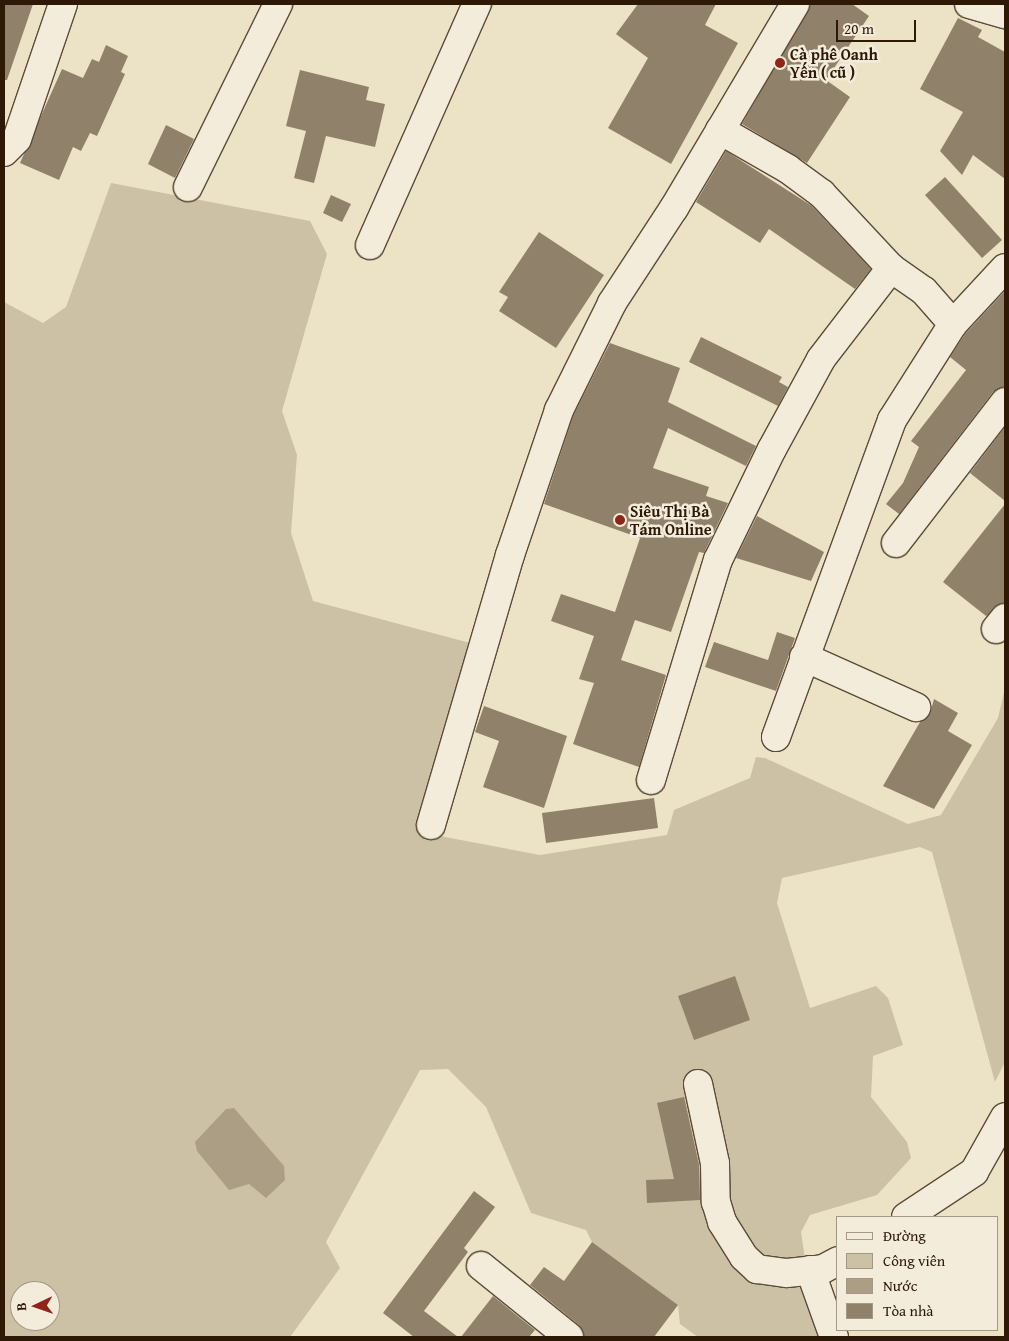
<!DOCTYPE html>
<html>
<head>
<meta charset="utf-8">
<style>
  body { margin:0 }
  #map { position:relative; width:1009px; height:1341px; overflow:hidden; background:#ece2c6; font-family:"Gentium Book Plus",serif }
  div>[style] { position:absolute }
  .green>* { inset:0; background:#ccc0a5 }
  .water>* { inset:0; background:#ab9e85 }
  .building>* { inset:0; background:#90826a }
  .roads { filter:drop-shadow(1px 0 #5d4b36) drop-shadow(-1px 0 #5d4b36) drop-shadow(0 1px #5d4b36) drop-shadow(0 -1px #5d4b36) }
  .street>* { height:28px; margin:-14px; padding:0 14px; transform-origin:14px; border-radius:14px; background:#f3ecda }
  .dots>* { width:14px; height:14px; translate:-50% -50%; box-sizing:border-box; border:2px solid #f3ecda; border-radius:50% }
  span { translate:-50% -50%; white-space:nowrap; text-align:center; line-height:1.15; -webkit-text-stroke:5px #f3ecda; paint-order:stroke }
  .poi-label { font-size:16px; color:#2d1906; font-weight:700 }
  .left { translate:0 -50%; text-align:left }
  .frame { position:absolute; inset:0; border:5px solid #2d1906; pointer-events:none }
  .legend { position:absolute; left:836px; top:1216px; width:162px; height:115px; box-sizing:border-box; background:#f3ecda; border:1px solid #a49885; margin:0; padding:6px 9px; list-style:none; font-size:15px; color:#2d1906 }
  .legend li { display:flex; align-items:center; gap:10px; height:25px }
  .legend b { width:25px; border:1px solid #a49885 }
  .north { position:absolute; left:10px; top:1281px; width:50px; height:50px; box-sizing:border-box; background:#f3ecda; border:1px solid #a49885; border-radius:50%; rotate:267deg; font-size:14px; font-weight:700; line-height:20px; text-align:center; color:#2d1906 }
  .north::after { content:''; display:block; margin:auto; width:18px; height:22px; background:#8f2418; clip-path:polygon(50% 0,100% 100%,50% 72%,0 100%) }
  .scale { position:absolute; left:836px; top:20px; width:80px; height:22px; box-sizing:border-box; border:2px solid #2d1906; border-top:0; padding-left:6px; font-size:15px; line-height:18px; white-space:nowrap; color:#2d1906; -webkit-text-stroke:4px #f3ecda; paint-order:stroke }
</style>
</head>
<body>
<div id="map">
  <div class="green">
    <i style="clip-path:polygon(evenodd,111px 183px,310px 221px,327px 254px,282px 411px,297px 455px,291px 533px,313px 601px,470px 643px,429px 834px,540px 855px,667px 835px,674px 810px,750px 778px,756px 757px,765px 758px,908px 824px,941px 815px,998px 718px,1005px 688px,1005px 1062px,995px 1082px,932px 852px,920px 847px,782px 878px,777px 903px,810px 1008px,876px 986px,888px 998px,903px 1045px,873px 1056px,871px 1097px,907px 1142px,911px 1158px,877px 1195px,810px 1215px,801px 1232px,808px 1280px,830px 1337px,698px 1337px,680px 1324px,678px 1305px,592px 1242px,586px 1230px,531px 1213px,486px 1107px,448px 1069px,420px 1070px,326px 1242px,340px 1268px,290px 1337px,4px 1337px,4px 302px,43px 323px,66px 307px,111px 183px,20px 1291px,50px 1291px,50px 1321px,20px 1321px,20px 1291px)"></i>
  </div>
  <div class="water">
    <i style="clip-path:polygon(234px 1108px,284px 1166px,285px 1180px,266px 1198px,249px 1184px,229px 1190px,197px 1151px,195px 1142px,226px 1109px)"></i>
  </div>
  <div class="building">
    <i style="clip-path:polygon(4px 4px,33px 4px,7px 80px,4px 80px)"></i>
    <i style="clip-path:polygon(638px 4px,716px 4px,705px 25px,738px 43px,671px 164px,608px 128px,648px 58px,616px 34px)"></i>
    <i style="clip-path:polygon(811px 4px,852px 4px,869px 16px,826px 80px,850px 97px,807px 163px,742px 124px)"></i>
    <i style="clip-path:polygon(958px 18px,982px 30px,978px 37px,1005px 52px,1005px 179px,973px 155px,962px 175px,940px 151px,963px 112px,920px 89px)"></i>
    <i style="clip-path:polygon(106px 45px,128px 56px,121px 72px,125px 74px,97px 136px,90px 133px,81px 151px,73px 147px,59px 180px,20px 163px,62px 69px,83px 78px,92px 59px,99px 62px)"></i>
    <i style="clip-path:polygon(300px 70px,369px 87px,366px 100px,385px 104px,375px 147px,326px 136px,314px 183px,294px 178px,306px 131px,286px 126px)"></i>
    <i style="clip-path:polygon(166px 125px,194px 139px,175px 178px,148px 164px)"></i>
    <i style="clip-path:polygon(726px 151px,812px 206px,871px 269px,855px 289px,769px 229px,760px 243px,696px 202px)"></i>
    <i style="clip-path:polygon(945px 177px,1002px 240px,982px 258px,925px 195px)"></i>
    <i style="clip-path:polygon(331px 195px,351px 204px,342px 222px,323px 213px)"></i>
    <i style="clip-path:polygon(539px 232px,604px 275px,556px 348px,499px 311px,508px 297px,499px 292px)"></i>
    <i style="clip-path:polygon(1005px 291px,1005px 387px,993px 392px,899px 514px,886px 504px,903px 483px,919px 447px,911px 441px,966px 370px,950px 357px,965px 334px)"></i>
    <i style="clip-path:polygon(701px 337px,782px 377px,779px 382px,788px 387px,778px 406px,689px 362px)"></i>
    <i style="clip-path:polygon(610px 343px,680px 368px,668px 402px,756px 446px,746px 466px,668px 428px,653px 468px,709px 487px,706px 496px,728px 503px,704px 553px,699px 552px,671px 632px,635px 620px,621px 660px,666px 675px,639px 767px,573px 744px,594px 683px,579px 679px,594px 636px,551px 621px,561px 594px,615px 612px,640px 538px,544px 504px,573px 416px)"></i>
    <i style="clip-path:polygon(1005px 427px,1005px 501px,970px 473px)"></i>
    <i style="clip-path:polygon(1005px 504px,1005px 603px,986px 616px,943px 582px)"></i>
    <i style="clip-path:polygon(757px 516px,824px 552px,811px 581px,736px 558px)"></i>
    <i style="clip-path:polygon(777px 632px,795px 638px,776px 691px,705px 667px,714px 642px,768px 660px)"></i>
    <i style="clip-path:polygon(934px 699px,958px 713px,948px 731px,972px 745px,934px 809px,883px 786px,920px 722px,930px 714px)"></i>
    <i style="clip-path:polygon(484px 706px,567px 736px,544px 808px,483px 787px,499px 741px,475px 732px)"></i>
    <i style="clip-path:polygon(654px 798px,658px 828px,546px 843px,542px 813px)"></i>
    <i style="clip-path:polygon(735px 976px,750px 1020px,694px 1040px,678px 996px)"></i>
    <i style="clip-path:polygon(684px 1097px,699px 1165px,700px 1200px,647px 1203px,646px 1180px,674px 1179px,657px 1103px)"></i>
    <i style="clip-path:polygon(474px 1191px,495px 1207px,464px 1248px,468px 1252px,424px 1311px,458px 1337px,414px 1337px,383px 1313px)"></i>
    <i style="clip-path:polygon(592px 1242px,678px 1305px,654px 1337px,584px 1337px,579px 1325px,530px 1285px,544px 1267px,564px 1281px)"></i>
    <i style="clip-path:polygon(493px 1296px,535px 1330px,529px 1337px,461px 1337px)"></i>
  </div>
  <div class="roads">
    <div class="street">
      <i style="left:969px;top:4px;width:37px;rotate:16deg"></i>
      <i style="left:720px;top:130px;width:78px;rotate:29.8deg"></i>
      <i style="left:788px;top:169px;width:42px;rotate:36.3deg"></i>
      <i style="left:822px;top:194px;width:101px;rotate:47deg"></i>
      <i style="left:4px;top:152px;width:18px;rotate:-45deg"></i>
      <i style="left:17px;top:139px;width:143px;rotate:-71.2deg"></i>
      <i style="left:188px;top:187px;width:204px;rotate:-63.8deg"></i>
      <i style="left:370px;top:245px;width:264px;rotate:-66.1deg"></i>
      <i style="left:896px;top:543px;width:178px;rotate:-52.3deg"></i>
      <i style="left:996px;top:629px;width:14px;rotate:-51deg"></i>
      <i style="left:804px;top:657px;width:123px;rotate:24.1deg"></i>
      <i style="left:776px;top:737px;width:338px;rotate:-69.9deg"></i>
      <i style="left:892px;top:420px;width:114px;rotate:-57.6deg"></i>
      <i style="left:953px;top:324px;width:76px;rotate:-47.1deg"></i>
      <i style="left:651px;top:780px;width:230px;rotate:-73.1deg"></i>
      <i style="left:718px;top:560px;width:123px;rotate:-64.1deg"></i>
      <i style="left:772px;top:449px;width:102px;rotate:-61.4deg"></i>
      <i style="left:821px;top:359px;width:115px;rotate:-52.4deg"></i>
      <i style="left:891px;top:268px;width:40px;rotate:34.9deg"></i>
      <i style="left:924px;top:291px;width:44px;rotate:48.7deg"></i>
      <i style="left:431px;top:825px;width:281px;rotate:-73.7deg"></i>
      <i style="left:510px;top:555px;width:153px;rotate:-71.3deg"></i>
      <i style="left:559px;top:410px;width:119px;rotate:-63.6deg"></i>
      <i style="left:612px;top:303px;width:113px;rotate:-56.9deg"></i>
      <i style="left:674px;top:208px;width:237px;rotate:-59.3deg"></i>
      <i style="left:698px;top:1084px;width:81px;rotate:77.9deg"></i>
      <i style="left:715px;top:1163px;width:39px;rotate:89deg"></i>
      <i style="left:716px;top:1202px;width:21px;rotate:73deg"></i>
      <i style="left:722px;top:1222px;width:41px;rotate:57.8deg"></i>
      <i style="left:744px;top:1257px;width:18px;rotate:43deg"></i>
      <i style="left:757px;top:1269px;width:30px;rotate:8deg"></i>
      <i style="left:787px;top:1273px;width:36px;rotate:-6deg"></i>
      <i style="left:823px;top:1269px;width:17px;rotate:-28deg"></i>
      <i style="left:906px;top:1217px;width:82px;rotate:-33.5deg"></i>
      <i style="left:974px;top:1172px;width:63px;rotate:-60.6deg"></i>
      <i style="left:481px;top:1266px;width:113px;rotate:38.9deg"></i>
      <i style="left:810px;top:1270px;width:71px;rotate:70.3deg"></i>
    </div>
  </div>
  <div class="dots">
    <i style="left:780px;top:63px;background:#8f2418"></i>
    <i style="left:620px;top:520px;background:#8f2418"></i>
  </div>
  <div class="poi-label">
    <span class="left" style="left:790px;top:63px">Cà phê Oanh<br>Yến ( cũ )</span>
    <span class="left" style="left:630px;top:520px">Siêu Thị Bà<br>Tám Online</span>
  </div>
  <div class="frame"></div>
  <ul class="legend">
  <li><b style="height:6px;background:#f3ecda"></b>Đường</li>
  <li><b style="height:14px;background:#ccc0a5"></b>Công viên</li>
  <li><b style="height:14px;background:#ab9e85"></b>Nước</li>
  <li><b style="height:14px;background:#90826a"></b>Tòa nhà</li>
  </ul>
  <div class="north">B</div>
  <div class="scale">20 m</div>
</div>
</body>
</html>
